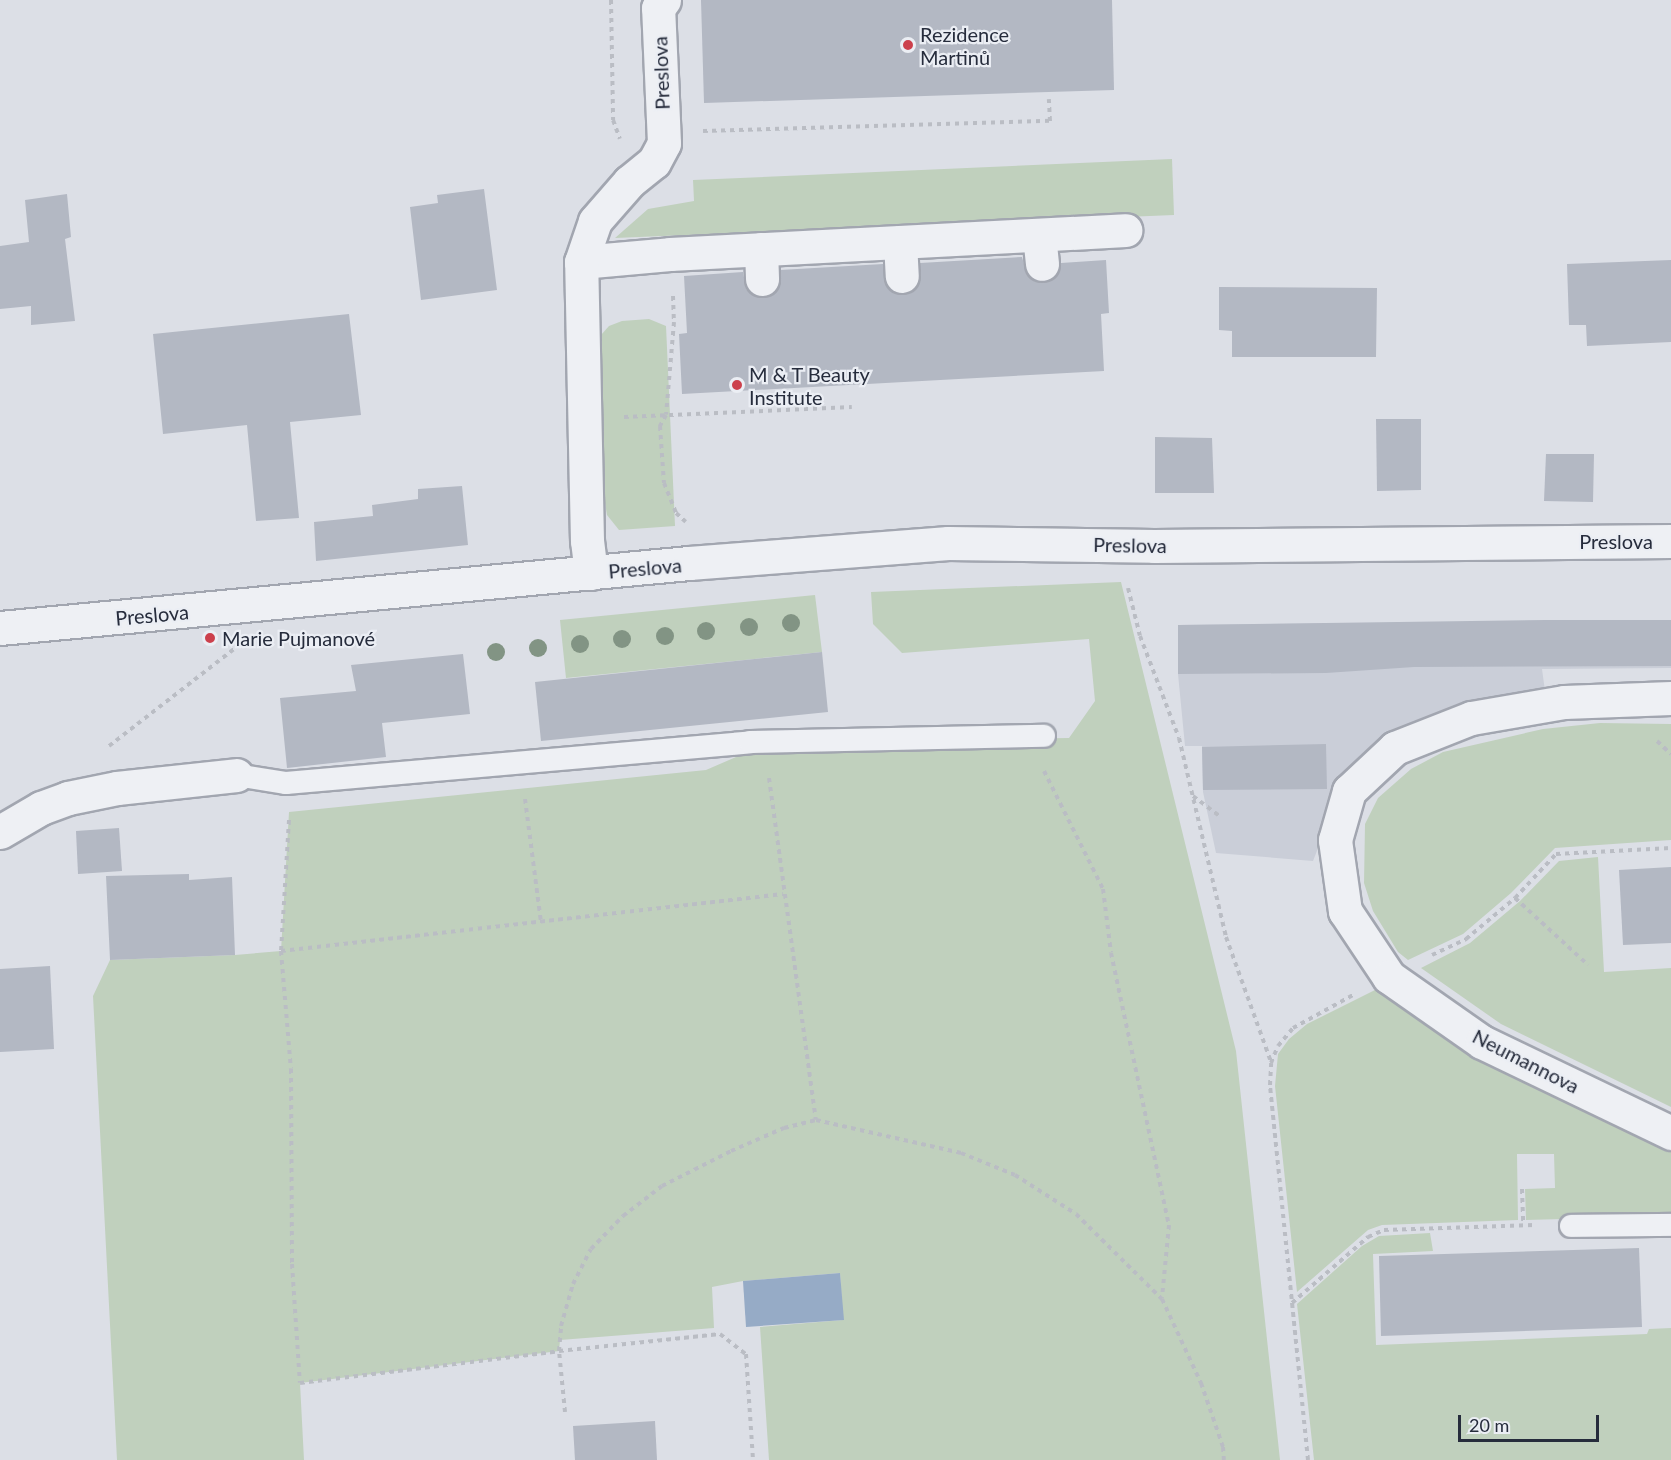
<!DOCTYPE html>
<html>
<head>
<meta charset="utf-8">
<style>
  body { margin:0 }
  #map { position:relative; width:1671px; height:1460px; overflow:hidden; background:#dcdfe6; font-family:Lato,sans-serif }
  div>[style] { position:absolute }
  .built>* { inset:0; background:#caced8 }
  .green>* { inset:0; background:#c0d0bd }
  .water>* { inset:0; background:#96abc6 }
  .building>* { inset:0; background:#b3b8c3 }
  .path>* { height:4px; margin-top:-2px; transform-origin:0; background:repeating-linear-gradient(90deg,#babdc4 0 4.5px,transparent 0 9px) }
  .roads { filter:drop-shadow(2px 0 #a2a6b0) drop-shadow(-2px 0 #a2a6b0) drop-shadow(0 2px #a2a6b0) drop-shadow(0 -2px #a2a6b0) }
  .service>* { height:22px; margin:-11px; padding:0 11px; transform-origin:11px; border-radius:11px; background:#eef0f4 }
  .minor>* { height:33px; margin:-16.5px; padding:0 16.5px; transform-origin:16.5px; border-radius:16.5px; background:#eef0f4 }
  .trees>* { width:18px; height:18px; margin:-9px; border-radius:50%; background:#829484 }
  .dots>* { width:16px; height:16px; translate:-50% -50%; box-sizing:border-box; border:3px solid #ebeef4; border-radius:50% }
  span { translate:-50% -50%; white-space:nowrap; text-align:center; line-height:1.15; -webkit-text-stroke:4.5px #ebeef4; paint-order:stroke }
  .poi-label { font-size:20px; color:#262c3c }
  .left { translate:0 -50%; text-align:left }
  .street-label { font-size:20px; color:#262c3c }
  .scale { position:absolute; left:1458px; top:1415px; width:141px; height:27px; box-sizing:border-box; border:3px solid #262c3c; border-top:0; padding-left:8px; font-size:18px; line-height:21px; white-space:nowrap; color:#262c3c; -webkit-text-stroke:4px #ebeef4; paint-order:stroke }
</style>
</head>
<body>
<div id="map">
  <div class="built">
    <i style="clip-path:polygon(1671px 620px,1671px 668px,1542px 669px,1545px 691px,1340px 792px,1313px 861px,1216px 853px,1203px 792px,1202px 746px,1185px 746px,1178px 674px,1178px 625px)"></i>
  </div>
  <div class="green">
    <i style="clip-path:polygon(1172px 159px,1174px 215px,615px 238px,648px 209px,694px 201px,693px 180px)"></i>
    <i style="clip-path:polygon(649px 319px,666px 326px,675px 526px,619px 530px,607px 515px,604px 497px,601px 335px,609px 326px,622px 321px)"></i>
    <i style="clip-path:polygon(1121px 582px,1236px 1051px,1280px 1460px,769px 1460px,760px 1327px,843px 1320px,840px 1273px,743px 1281px,712px 1287px,714px 1328px,560px 1340px,559px 1351px,300px 1383px,304px 1460px,117px 1460px,93px 996px,110px 960px,235px 955px,281px 951px,289px 812px,706px 770px,736px 757px,750px 742px,1069px 738px,1095px 701px,1089px 639px,902px 653px,873px 624px,871px 592px)"></i>
    <i style="clip-path:polygon(815px 595px,822px 652px,566px 678px,560px 620px)"></i>
    <i style="clip-path:polygon(1600px 723px,1671px 724px,1671px 840px,1555px 848px,1511px 893px,1463px 934px,1408px 960px,1398px 952px,1373px 911px,1364px 883px,1365px 824px,1378px 798px,1411px 769px,1443px 752px,1543px 729px)"></i>
    <i style="clip-path:polygon(1598px 857px,1604px 972px,1671px 968px,1671px 1107px,1501px 1024px,1421px 968px,1470px 943px,1520px 901px,1559px 861px)"></i>
    <i style="clip-path:polygon(1381px 987px,1671px 1148px,1671px 1216px,1526px 1220px,1525px 1189px,1555px 1188px,1554px 1154px,1517px 1154px,1518px 1220px,1382px 1225px,1368px 1230px,1297px 1292px,1275px 1086px,1278px 1054px,1289px 1039px,1307px 1024px)"></i>
    <i style="clip-path:polygon(1430px 1233px,1433px 1251px,1373px 1254px,1376px 1345px,1647px 1334px,1649px 1329px,1671px 1328px,1671px 1460px,1314px 1460px,1297px 1304px,1362px 1246px,1379px 1236px)"></i>
  </div>
  <div class="water">
    <i style="clip-path:polygon(840px 1273px,844px 1320px,746px 1327px,743px 1281px)"></i>
  </div>
  <div class="building">
    <i style="clip-path:polygon(701px 0,1112px 0,1114px 90px,704px 103px)"></i>
    <i style="clip-path:polygon(484px 189px,497px 290px,421px 300px,410px 207px,438px 203px,437px 195px)"></i>
    <i style="clip-path:polygon(67px 194px,71px 237px,65px 239px,75px 321px,31px 325px,31px 306px,0 309px,0 246px,29px 242px,25px 200px)"></i>
    <i style="clip-path:polygon(1022px 257px,1027px 275px,1034px 281px,1043px 283px,1053px 279px,1059px 271px,1061px 263px,1106px 260px,1109px 313px,1101px 314px,1104px 371px,682px 394px,679px 334px,687px 333px,684px 276px,743px 272px,746px 289px,754px 296px,763px 298px,772px 295px,778px 288px,780px 270px,883px 264px,887px 287px,894px 293px,903px 295px,912px 292px,918px 285px,920px 263px)"></i>
    <i style="clip-path:polygon(1671px 260px,1671px 342px,1587px 346px,1586px 325px,1569px 325px,1567px 264px)"></i>
    <i style="clip-path:polygon(1219px 287px,1377px 288px,1376px 357px,1232px 357px,1232px 331px,1219px 330px)"></i>
    <i style="clip-path:polygon(349px 314px,361px 415px,290px 422px,299px 518px,256px 521px,247px 425px,163px 434px,153px 334px)"></i>
    <i style="clip-path:polygon(1376px 419px,1421px 419px,1421px 490px,1377px 491px)"></i>
    <i style="clip-path:polygon(1155px 437px,1212px 438px,1214px 493px,1155px 493px)"></i>
    <i style="clip-path:polygon(1546px 454px,1594px 454px,1593px 502px,1544px 501px)"></i>
    <i style="clip-path:polygon(462px 486px,468px 545px,316px 561px,314px 522px,373px 516px,372px 505px,418px 499px,418px 489px)"></i>
    <i style="clip-path:polygon(1546px 620px,1671px 620px,1671px 666px,1414px 667px,1326px 673px,1178px 674px,1178px 625px)"></i>
    <i style="clip-path:polygon(822px 652px,828px 712px,541px 741px,535px 682px)"></i>
    <i style="clip-path:polygon(463px 654px,470px 714px,382px 723px,386px 757px,287px 768px,280px 698px,356px 691px,351px 665px)"></i>
    <i style="clip-path:polygon(1326px 744px,1327px 789px,1203px 790px,1202px 747px)"></i>
    <i style="clip-path:polygon(119px 828px,122px 871px,78px 874px,76px 831px)"></i>
    <i style="clip-path:polygon(1671px 867px,1671px 943px,1623px 945px,1619px 870px)"></i>
    <i style="clip-path:polygon(189px 874px,189px 880px,232px 877px,235px 955px,110px 960px,106px 876px)"></i>
    <i style="clip-path:polygon(50px 966px,54px 1049px,0 1052px,0 969px)"></i>
    <i style="clip-path:polygon(1639px 1248px,1642px 1327px,1381px 1336px,1379px 1256px)"></i>
    <i style="clip-path:polygon(655px 1421px,657px 1460px,575px 1460px,573px 1426px)"></i>
  </div>
  <div class="path">
    <i style="left:611px;top:0;width:120px;rotate:89deg"></i>
    <i style="left:613px;top:120px;width:20px;rotate:70deg"></i>
    <i style="left:703px;top:131px;width:347px;rotate:-1.7deg"></i>
    <i style="left:1050px;top:121px;width:22px;rotate:-93deg"></i>
    <i style="left:673px;top:296px;width:26px;rotate:88deg"></i>
    <i style="left:674px;top:322px;width:93px;rotate:94.9deg"></i>
    <i style="left:666px;top:415px;width:13px;rotate:119deg"></i>
    <i style="left:660px;top:426px;width:57px;rotate:86deg"></i>
    <i style="left:664px;top:483px;width:32px;rotate:68deg"></i>
    <i style="left:676px;top:513px;width:13px;rotate:42deg"></i>
    <i style="left:624px;top:417px;width:228px;rotate:-2.5deg"></i>
    <i style="left:1128px;top:588px;width:49px;rotate:76deg"></i>
    <i style="left:1140px;top:636px;width:109px;rotate:69.1deg"></i>
    <i style="left:1179px;top:738px;width:204px;rotate:76.7deg"></i>
    <i style="left:1226px;top:937px;width:133px;rotate:70.2deg"></i>
    <i style="left:1657px;top:741px;width:19px;rotate:43deg"></i>
    <i style="left:109px;top:746px;width:158px;rotate:-37.8deg"></i>
    <i style="left:1044px;top:771px;width:132px;rotate:63.4deg"></i>
    <i style="left:1103px;top:889px;width:64px;rotate:82.9deg"></i>
    <i style="left:1111px;top:953px;width:278px;rotate:78deg"></i>
    <i style="left:1169px;top:1225px;width:73px;rotate:95.5deg"></i>
    <i style="left:769px;top:778px;width:345px;rotate:82.2deg"></i>
    <i style="left:1193px;top:796px;width:35px;rotate:37deg"></i>
    <i style="left:525px;top:799px;width:125px;rotate:82.6deg"></i>
    <i style="left:289px;top:820px;width:131px;rotate:93.5deg"></i>
    <i style="left:281px;top:951px;width:118px;rotate:85.2deg"></i>
    <i style="left:291px;top:1069px;width:195px;rotate:89.7deg"></i>
    <i style="left:292px;top:1264px;width:119px;rotate:86.2deg"></i>
    <i style="left:300px;top:1383px;width:261px;rotate:-7deg"></i>
    <i style="left:559px;top:1351px;width:25px;rotate:-85deg"></i>
    <i style="left:561px;top:1326px;width:44px;rotate:-74.1deg"></i>
    <i style="left:573px;top:1284px;width:39px;rotate:-63deg"></i>
    <i style="left:591px;top:1249px;width:46px;rotate:-45.9deg"></i>
    <i style="left:623px;top:1216px;width:49px;rotate:-37.6deg"></i>
    <i style="left:662px;top:1186px;width:77px;rotate:-26.9deg"></i>
    <i style="left:731px;top:1151px;width:58px;rotate:-23.5deg"></i>
    <i style="left:784px;top:1128px;width:33px;rotate:-14deg"></i>
    <i style="left:816px;top:1120px;width:149px;rotate:12.8deg"></i>
    <i style="left:961px;top:1153px;width:58px;rotate:22.2deg"></i>
    <i style="left:1015px;top:1175px;width:72px;rotate:32.6deg"></i>
    <i style="left:1076px;top:1214px;width:121px;rotate:44.7deg"></i>
    <i style="left:1162px;top:1299px;width:93px;rotate:65.1deg"></i>
    <i style="left:1201px;top:1383px;width:68px;rotate:71deg"></i>
    <i style="left:1223px;top:1447px;width:13px;rotate:86deg"></i>
    <i style="left:1515px;top:898px;width:99px;rotate:42.5deg"></i>
    <i style="left:281px;top:951px;width:505px;rotate:-6.48deg"></i>
    <i style="left:1432px;top:955px;width:38px;rotate:-25deg"></i>
    <i style="left:1466px;top:939px;width:64px;rotate:-39.9deg"></i>
    <i style="left:1515px;top:898px;width:60px;rotate:-47deg"></i>
    <i style="left:1556px;top:854px;width:115px;rotate:-3deg"></i>
    <i style="left:1522px;top:1189px;width:36px;rotate:88deg"></i>
    <i style="left:1292px;top:1303px;width:101px;rotate:-41deg"></i>
    <i style="left:1368px;top:1237px;width:17px;rotate:-24deg"></i>
    <i style="left:1384px;top:1230px;width:153px;rotate:-1.9deg"></i>
    <i style="left:565px;top:1412px;width:61px;rotate:-95.6deg"></i>
    <i style="left:559px;top:1351px;width:162px;rotate:-6deg"></i>
    <i style="left:720px;top:1334px;width:33px;rotate:38deg"></i>
    <i style="left:746px;top:1354px;width:106px;rotate:86.2deg"></i>
    <i style="left:1308px;top:1460px;width:377px;rotate:-95.8deg"></i>
    <i style="left:1270px;top:1085px;width:22px;rotate:-87deg"></i>
    <i style="left:1271px;top:1063px;width:18px;rotate:-68deg"></i>
    <i style="left:1278px;top:1046px;width:23px;rotate:-50deg"></i>
    <i style="left:1293px;top:1028px;width:68px;rotate:-28.8deg"></i>
  </div>
  <div class="roads">
    <div class="service">
      <i style="left:236px;top:775px;width:51px;rotate:9.1deg"></i>
      <i style="left:286px;top:783px;width:466px;rotate:-5deg"></i>
      <i style="left:750px;top:742px;width:294px;rotate:-1.2deg"></i>
      <i style="left:1571px;top:1226px;width:100px;rotate:-0.6deg"></i>
    </div>
    <div class="minor">
      <i style="left:1039px;top:235px;width:29px;rotate:84deg"></i>
      <i style="left:900px;top:242px;width:34px;rotate:87deg"></i>
      <i style="left:761px;top:249px;width:30px;rotate:88deg"></i>
      <i style="left:581px;top:262px;width:89px;rotate:-5.1deg"></i>
      <i style="left:670px;top:254px;width:456px;rotate:-3deg"></i>
      <i style="left:591px;top:573px;width:32px;rotate:-97deg"></i>
      <i style="left:587px;top:541px;width:279px;rotate:-91.2deg"></i>
      <i style="left:581px;top:262px;width:43px;rotate:-71.1deg"></i>
      <i style="left:595px;top:221px;width:52px;rotate:-48.9deg"></i>
      <i style="left:629px;top:182px;width:32px;rotate:-39deg"></i>
      <i style="left:654px;top:162px;width:21px;rotate:-62deg"></i>
      <i style="left:664px;top:143px;width:135px;rotate:-92.5deg"></i>
      <i style="left:658px;top:8px;width:10px;rotate:-53deg"></i>
      <i style="left:0;top:628px;width:692px;rotate:-5.39deg"></i>
      <i style="left:689px;top:563px;width:260px;rotate:-4.4deg"></i>
      <i style="left:948px;top:543px;width:206px;rotate:0.8deg"></i>
      <i style="left:1154px;top:546px;width:517px;rotate:-0.55deg"></i>
      <i style="left:1671px;top:698px;width:107px;rotate:177.9deg"></i>
      <i style="left:1564px;top:702px;width:94px;rotate:170.2deg"></i>
      <i style="left:1471px;top:718px;width:82px;rotate:158.5deg"></i>
      <i style="left:1395px;top:748px;width:63px;rotate:136.9deg"></i>
      <i style="left:1349px;top:791px;width:51px;rotate:105.9deg"></i>
      <i style="left:1335px;top:840px;width:72px;rotate:82deg"></i>
      <i style="left:1345px;top:911px;width:79px;rotate:56.3deg"></i>
      <i style="left:1389px;top:977px;width:113px;rotate:35deg"></i>
      <i style="left:1482px;top:1042px;width:210px;rotate:25.7deg"></i>
      <i style="left:0;top:832px;width:48px;rotate:-30.3deg"></i>
      <i style="left:41px;top:808px;width:29px;rotate:-20deg"></i>
      <i style="left:68px;top:798px;width:50px;rotate:-11.5deg"></i>
      <i style="left:117px;top:788px;width:120px;rotate:-6.2deg"></i>
    </div>
  </div>
  <div class="trees">
    <i style="left:791px;top:623px"></i>
    <i style="left:749px;top:627px"></i>
    <i style="left:706px;top:631px"></i>
    <i style="left:665px;top:636px"></i>
    <i style="left:622px;top:639px"></i>
    <i style="left:580px;top:644px"></i>
    <i style="left:538px;top:648px"></i>
    <i style="left:496px;top:652px"></i>
  </div>
  <div class="dots">
    <i style="left:908px;top:45px;background:#cc404c"></i>
    <i style="left:737px;top:385px;background:#cc404c"></i>
    <i style="left:210px;top:638px;background:#cc404c"></i>
  </div>
  <div class="poi-label">
    <span class="left" style="left:920px;top:46px">Rezidence<br>Martinů</span>
    <span class="left" style="left:749px;top:386px">M &amp; T Beauty<br>Institute</span>
    <span class="left" style="left:222px;top:638px">Marie Pujmanové</span>
  </div>
  <div class="street-label">
    <span style="left:661px;top:73px;rotate:-92deg">Preslova</span>
    <span style="left:1616px;top:541px">Preslova</span>
    <span style="left:1130px;top:545px;rotate:1deg">Preslova</span>
    <span style="left:645px;top:568px;rotate:-5deg">Preslova</span>
    <span style="left:152px;top:615px;rotate:-5deg">Preslova</span>
    <span style="left:1526px;top:1061px;rotate:27deg">Neumannova</span>
  </div>
  <div class="scale">20 m</div>
</div>
</body>
</html>
